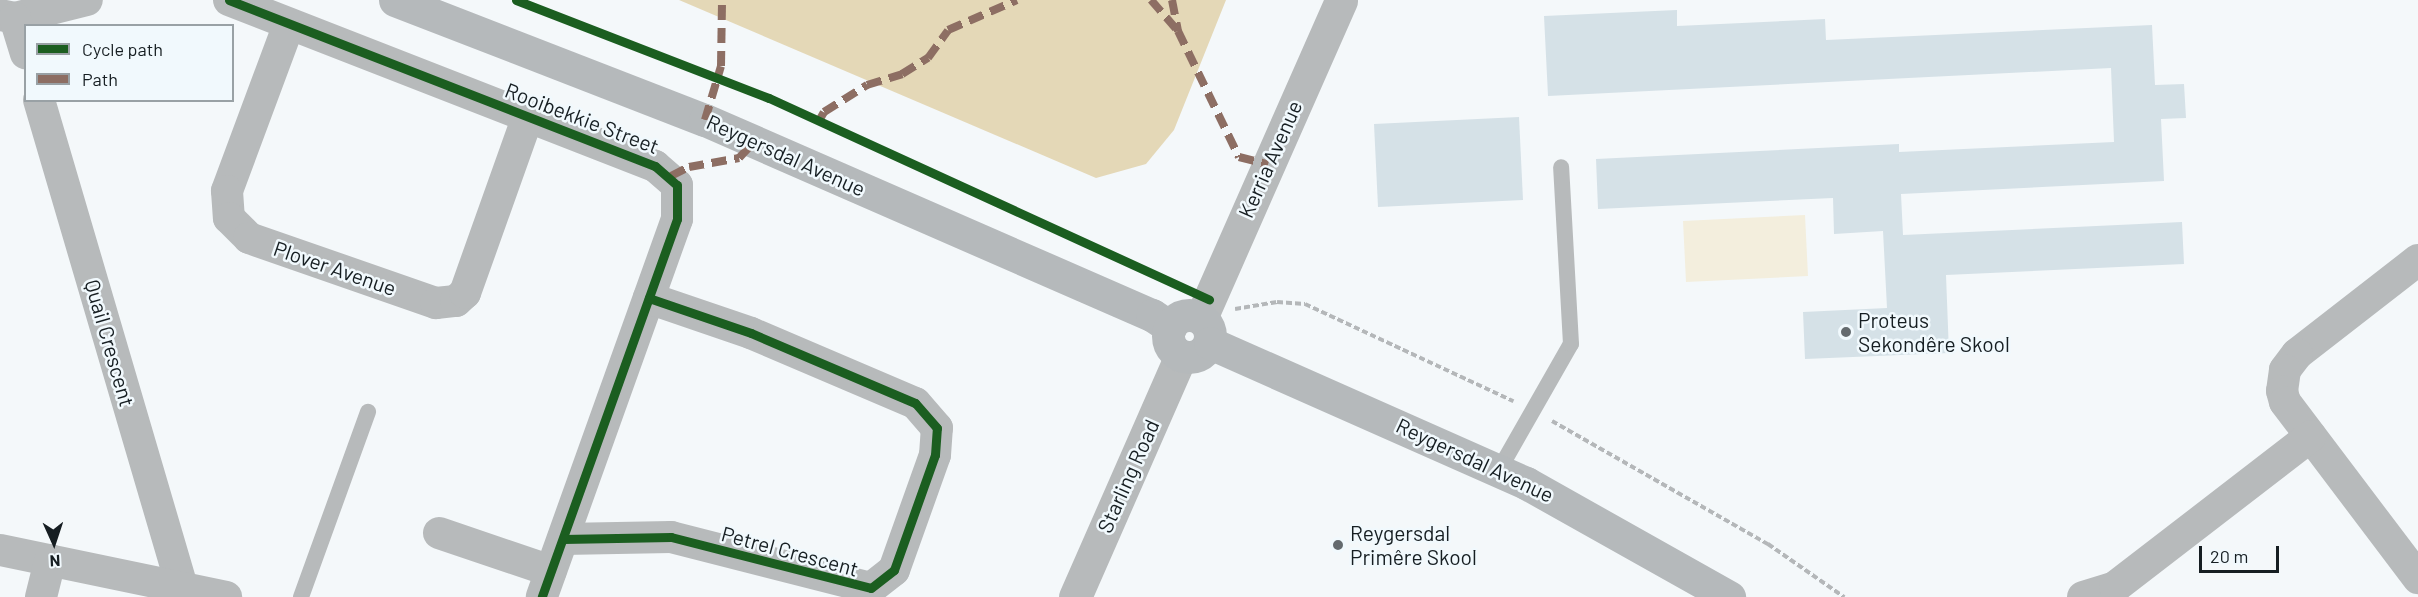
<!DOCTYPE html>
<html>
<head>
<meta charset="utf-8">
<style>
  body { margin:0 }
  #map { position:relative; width:2418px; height:597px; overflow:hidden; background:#f4f8fa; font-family:Barlow,sans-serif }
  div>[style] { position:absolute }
  .green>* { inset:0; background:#f3eedd }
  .water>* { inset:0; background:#e4d8b7 }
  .building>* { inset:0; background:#d5e1e7 }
  .path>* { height:4px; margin-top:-2px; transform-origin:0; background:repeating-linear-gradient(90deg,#b4b7b9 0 6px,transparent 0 9px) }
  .service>* { height:16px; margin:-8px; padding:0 8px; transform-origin:8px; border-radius:8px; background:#b7babb }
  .minor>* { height:32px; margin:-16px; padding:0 16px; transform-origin:16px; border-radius:16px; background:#b7babb }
  .tertiary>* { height:33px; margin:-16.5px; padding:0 16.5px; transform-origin:16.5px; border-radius:16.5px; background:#b7babb }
  .secondary>* { height:33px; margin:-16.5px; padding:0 16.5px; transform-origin:16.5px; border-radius:16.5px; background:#b5b9bb }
  .secondary>.ring { margin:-16.5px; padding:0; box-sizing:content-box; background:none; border:33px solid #b5b9bb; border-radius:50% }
  .quiet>* { height:8px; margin-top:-4px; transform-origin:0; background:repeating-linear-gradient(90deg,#8d6e63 0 15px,transparent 0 23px) }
  .cycleway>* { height:9px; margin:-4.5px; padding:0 4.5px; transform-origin:4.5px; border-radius:4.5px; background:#1b5e20 }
  .dots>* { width:16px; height:16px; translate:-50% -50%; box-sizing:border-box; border:3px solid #f1f9fd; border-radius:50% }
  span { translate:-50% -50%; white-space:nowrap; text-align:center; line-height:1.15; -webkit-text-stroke:5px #f1f9fd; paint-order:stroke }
  .street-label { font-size:21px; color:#161e22 }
  .poi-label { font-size:21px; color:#161e22 }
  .left { translate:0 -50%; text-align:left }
  .legend { position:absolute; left:24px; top:24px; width:210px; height:78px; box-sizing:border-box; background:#f1f9fd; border:2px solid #99a1a5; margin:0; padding:8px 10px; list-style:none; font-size:18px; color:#161e22 }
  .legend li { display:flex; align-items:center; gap:12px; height:30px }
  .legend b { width:30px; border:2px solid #99a1a5 }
  .north { position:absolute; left:24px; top:513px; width:60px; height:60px; -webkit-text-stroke:4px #f1f9fd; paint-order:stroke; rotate:177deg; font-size:16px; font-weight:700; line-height:24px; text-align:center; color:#161e22 }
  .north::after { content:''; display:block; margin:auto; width:21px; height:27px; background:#161e22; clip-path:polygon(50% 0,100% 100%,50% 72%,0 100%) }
  .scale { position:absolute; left:2199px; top:546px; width:80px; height:27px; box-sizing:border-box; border:3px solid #161e22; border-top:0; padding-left:8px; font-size:18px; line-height:21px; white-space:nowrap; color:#161e22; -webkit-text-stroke:4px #f1f9fd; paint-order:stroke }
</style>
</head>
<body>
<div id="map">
  <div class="green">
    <i style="clip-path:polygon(1805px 215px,1808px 276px,1686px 282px,1683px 221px)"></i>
  </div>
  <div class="water">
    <i style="clip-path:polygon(679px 0,1226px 0,1174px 130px,1146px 164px,1096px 178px)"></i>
  </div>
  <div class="building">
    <i style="clip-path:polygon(1677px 10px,1677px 26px,1825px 19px,1826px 40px,2152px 25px,2155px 85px,2184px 84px,2186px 118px,2161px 119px,2164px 181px,1901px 194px,1903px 235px,2182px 222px,2184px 264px,1946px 275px,1949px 353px,1805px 359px,1803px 312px,1887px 308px,1883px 231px,1834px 234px,1833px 198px,1598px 209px,1596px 159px,1899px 144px,1899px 152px,2114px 142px,2111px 68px,1548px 96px,1544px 16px)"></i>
    <i style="clip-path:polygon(1519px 117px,1523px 200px,1378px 207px,1374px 124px)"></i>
  </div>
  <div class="path">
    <i style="left:1235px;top:309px;width:43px;rotate:-9.5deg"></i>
    <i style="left:1277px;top:302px;width:28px;rotate:4deg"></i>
    <i style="left:1305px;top:304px;width:230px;rotate:25deg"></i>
    <i style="left:1552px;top:421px;width:249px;rotate:29.7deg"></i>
    <i style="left:1768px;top:544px;width:93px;rotate:34.9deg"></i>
  </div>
  <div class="service">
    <i style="left:1499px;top:470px;width:145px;rotate:-60.3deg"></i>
    <i style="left:1571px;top:344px;width:177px;rotate:-93.2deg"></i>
    <i style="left:301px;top:597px;width:197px;rotate:-70.1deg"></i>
  </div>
  <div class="minor">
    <i style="left:229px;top:0;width:457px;rotate:21.3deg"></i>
    <i style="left:655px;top:166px;width:29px;rotate:41deg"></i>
    <i style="left:677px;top:185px;width:34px;rotate:90deg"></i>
    <i style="left:677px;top:219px;width:401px;rotate:109.7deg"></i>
    <i style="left:0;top:15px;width:15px;rotate:11deg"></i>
    <i style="left:15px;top:18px;width:74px;rotate:-14deg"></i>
    <i style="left:15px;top:18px;width:37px;rotate:73deg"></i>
    <i style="left:289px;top:24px;width:178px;rotate:110.4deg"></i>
    <i style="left:227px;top:191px;width:27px;rotate:86deg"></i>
    <i style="left:229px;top:218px;width:28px;rotate:45deg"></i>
    <i style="left:249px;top:238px;width:198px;rotate:19.2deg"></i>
    <i style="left:436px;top:303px;width:20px;rotate:-6deg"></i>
    <i style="left:456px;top:301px;width:12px;rotate:-42deg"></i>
    <i style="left:465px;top:293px;width:188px;rotate:-70.4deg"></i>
    <i style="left:39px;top:100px;width:518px;rotate:73.63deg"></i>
    <i style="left:2418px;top:260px;width:153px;rotate:142.2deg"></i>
    <i style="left:2297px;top:354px;width:20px;rotate:127deg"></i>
    <i style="left:2285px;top:370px;width:21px;rotate:98deg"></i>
    <i style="left:2282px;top:391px;width:11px;rotate:75deg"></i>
    <i style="left:2285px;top:402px;width:221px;rotate:52.9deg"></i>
    <i style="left:439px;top:533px;width:118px;rotate:18.7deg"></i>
    <i style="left:563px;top:539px;width:108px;rotate:-1.1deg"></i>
    <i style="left:671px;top:537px;width:206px;rotate:14.3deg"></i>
    <i style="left:871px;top:588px;width:29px;rotate:-38deg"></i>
    <i style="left:894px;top:570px;width:122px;rotate:-70.4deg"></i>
    <i style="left:935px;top:455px;width:27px;rotate:-86deg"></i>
    <i style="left:937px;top:428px;width:33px;rotate:-131deg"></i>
    <i style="left:915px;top:403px;width:178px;rotate:-156.9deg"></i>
    <i style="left:751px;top:333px;width:108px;rotate:-161.1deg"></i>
    <i style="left:0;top:550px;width:231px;rotate:11.7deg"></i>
    <i style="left:41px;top:597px;width:38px;rotate:-76deg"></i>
    <i style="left:2083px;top:597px;width:34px;rotate:-17deg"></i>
    <i style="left:2115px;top:587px;width:247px;rotate:-37.6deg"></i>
  </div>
  <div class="tertiary">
    <i style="left:1201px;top:318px;width:347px;rotate:-66.2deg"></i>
    <i style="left:1075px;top:597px;width:263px;rotate:-66.3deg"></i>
  </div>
  <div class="secondary">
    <i style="left:395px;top:0;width:332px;rotate:21.2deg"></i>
    <i style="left:705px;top:120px;width:488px;rotate:23.6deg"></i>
    <i style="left:1152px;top:315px;width:22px;rotate:34deg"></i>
    <i class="ring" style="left:1168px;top:315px;width:9px;height:9px"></i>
    <i style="left:1210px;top:343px;width:346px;rotate:23.9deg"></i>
    <i style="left:1526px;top:483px;width:233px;rotate:29.3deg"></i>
  </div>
  <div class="quiet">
    <i style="left:1151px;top:0;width:38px;rotate:49deg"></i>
    <i style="left:1172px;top:0;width:32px;rotate:79deg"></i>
    <i style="left:1178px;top:31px;width:140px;rotate:64.2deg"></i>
    <i style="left:1239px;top:157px;width:30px;rotate:14deg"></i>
    <i style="left:705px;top:120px;width:56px;rotate:-73.5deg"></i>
    <i style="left:721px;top:66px;width:66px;rotate:-89.1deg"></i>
    <i style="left:819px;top:121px;width:10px;rotate:-61deg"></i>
    <i style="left:824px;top:112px;width:51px;rotate:-32.1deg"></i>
    <i style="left:867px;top:85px;width:37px;rotate:-17deg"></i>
    <i style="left:902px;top:74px;width:31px;rotate:-32deg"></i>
    <i style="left:928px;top:58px;width:34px;rotate:-54deg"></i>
    <i style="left:948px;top:30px;width:75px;rotate:-23.5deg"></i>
    <i style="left:671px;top:176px;width:20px;rotate:-27deg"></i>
    <i style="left:689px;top:167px;width:51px;rotate:-10.2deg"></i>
    <i style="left:739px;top:158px;width:22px;rotate:-47deg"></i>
  </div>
  <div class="cycleway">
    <i style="left:229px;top:0;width:457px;rotate:21.3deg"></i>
    <i style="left:655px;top:166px;width:29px;rotate:41deg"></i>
    <i style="left:677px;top:185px;width:34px;rotate:90deg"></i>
    <i style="left:677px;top:219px;width:401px;rotate:109.7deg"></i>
    <i style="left:516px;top:0;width:271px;rotate:21.2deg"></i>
    <i style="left:769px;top:98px;width:484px;rotate:24.6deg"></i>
    <i style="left:563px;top:539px;width:108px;rotate:-1.1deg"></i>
    <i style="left:671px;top:537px;width:206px;rotate:14.3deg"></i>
    <i style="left:871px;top:588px;width:29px;rotate:-38deg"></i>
    <i style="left:894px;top:570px;width:122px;rotate:-70.4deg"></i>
    <i style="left:935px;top:455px;width:27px;rotate:-86deg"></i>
    <i style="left:937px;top:428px;width:33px;rotate:-131deg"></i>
    <i style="left:915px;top:403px;width:178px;rotate:-156.9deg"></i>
    <i style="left:751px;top:333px;width:108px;rotate:-161.1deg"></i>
  </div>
  <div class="dots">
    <i style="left:1846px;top:332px;background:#646a6e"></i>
    <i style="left:1338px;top:545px;background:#646a6e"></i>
  </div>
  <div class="street-label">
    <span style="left:582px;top:118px;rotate:21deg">Rooibekkie Street</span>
    <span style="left:786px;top:155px;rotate:24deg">Reygersdal Avenue</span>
    <span style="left:1270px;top:159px;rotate:-66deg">Kerria Avenue</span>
    <span style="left:335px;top:268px;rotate:19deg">Plover Avenue</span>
    <span style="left:110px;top:343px;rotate:74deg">Quail Crescent</span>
    <span style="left:1475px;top:460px;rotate:25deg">Reygersdal Avenue</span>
    <span style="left:1128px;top:476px;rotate:-66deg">Starling Road</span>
    <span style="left:790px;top:551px;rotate:15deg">Petrel Crescent</span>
  </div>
  <div class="poi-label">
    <span class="left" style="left:1858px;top:332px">Proteus<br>Sekondêre Skool</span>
    <span class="left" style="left:1350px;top:545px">Reygersdal<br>Primêre Skool</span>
  </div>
  <ul class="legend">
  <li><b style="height:8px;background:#1b5e20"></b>Cycle path</li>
  <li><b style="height:8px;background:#8d6e63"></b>Path</li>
  </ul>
  <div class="north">N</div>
  <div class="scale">20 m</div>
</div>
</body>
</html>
